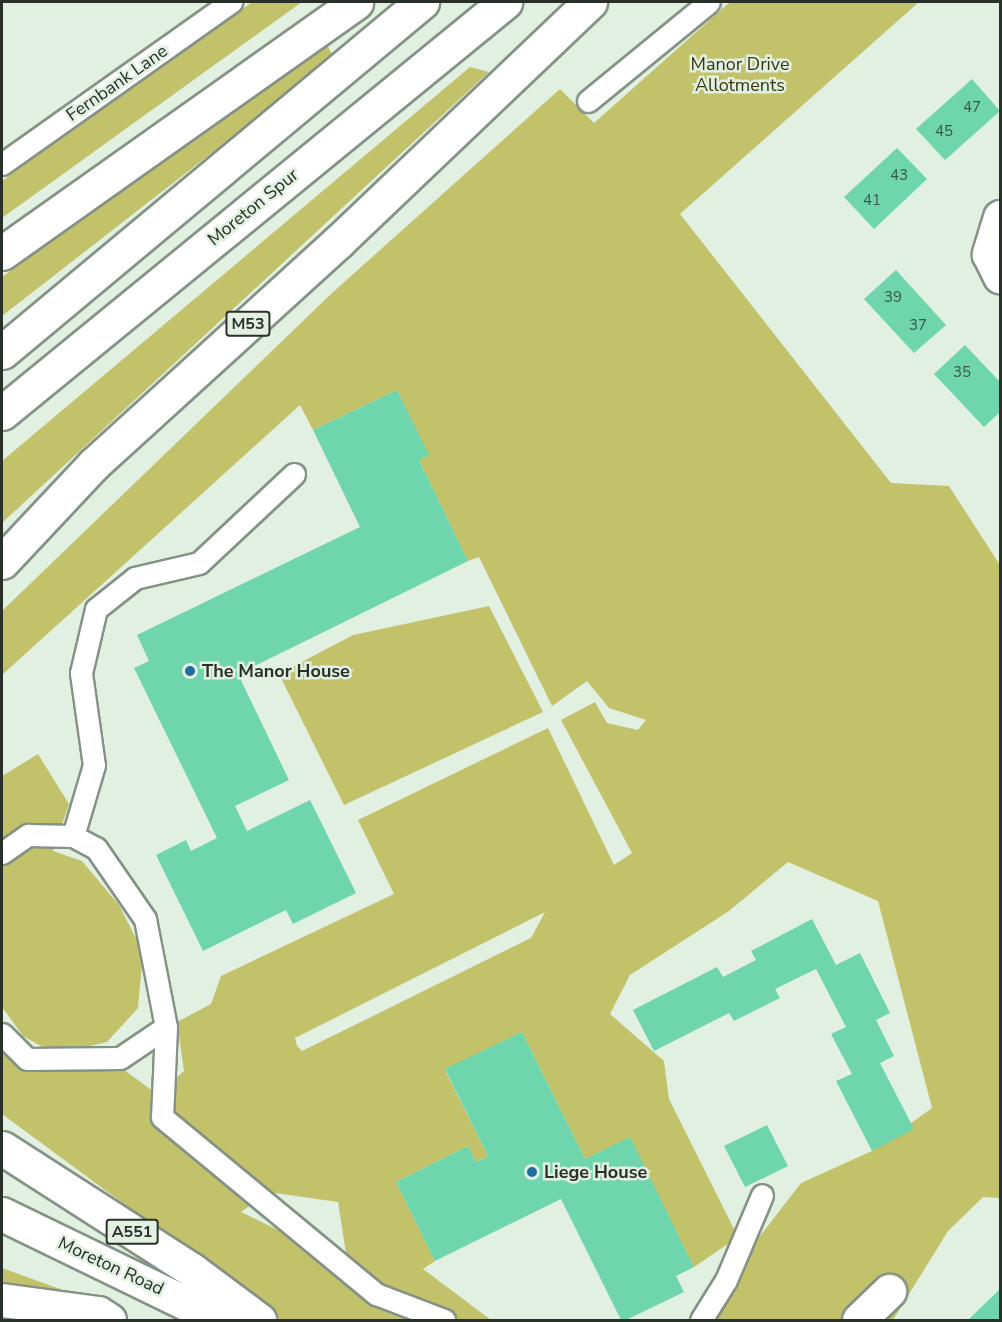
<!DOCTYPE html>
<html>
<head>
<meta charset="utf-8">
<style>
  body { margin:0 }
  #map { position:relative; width:1002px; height:1322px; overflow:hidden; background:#e2f0e2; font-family:"Nunito Sans",sans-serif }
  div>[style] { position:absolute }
  .green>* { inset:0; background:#c2c26b }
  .building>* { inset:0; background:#6ed5ad }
  .roads { filter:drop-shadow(2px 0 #859286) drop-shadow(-2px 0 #859286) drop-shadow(0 2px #859286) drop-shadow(0 -2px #859286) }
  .lane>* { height:21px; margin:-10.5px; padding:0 10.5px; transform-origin:10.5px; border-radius:10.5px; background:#fff }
  .street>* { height:33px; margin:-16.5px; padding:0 16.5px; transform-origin:16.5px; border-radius:16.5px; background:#fff }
  .primary>* { height:33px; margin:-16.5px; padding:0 16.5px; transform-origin:16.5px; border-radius:16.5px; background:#fff }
  .highway>* { height:33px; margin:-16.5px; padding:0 16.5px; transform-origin:16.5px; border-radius:16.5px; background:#fff }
  .dots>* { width:16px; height:16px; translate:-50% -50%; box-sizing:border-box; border:3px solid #e2f0e2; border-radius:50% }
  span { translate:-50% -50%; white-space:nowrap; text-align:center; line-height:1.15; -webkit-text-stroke:5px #e2f0e2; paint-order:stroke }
  .number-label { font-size:15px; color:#3a584a }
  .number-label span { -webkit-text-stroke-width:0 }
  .shield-label span { padding:2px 4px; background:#e2f0e2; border:2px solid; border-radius:4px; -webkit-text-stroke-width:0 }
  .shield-label { font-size:16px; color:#292f29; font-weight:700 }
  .park-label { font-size:18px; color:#36360e }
  .street-label { font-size:18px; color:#292f29 }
  .poi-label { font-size:18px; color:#292f29; font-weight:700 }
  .left { translate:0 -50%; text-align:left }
  .frame { position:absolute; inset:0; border:3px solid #292f29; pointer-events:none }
</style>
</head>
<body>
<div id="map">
  <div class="green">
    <i style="clip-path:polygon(252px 2px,302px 2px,2px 218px,2px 181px)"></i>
    <i style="clip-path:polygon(evenodd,730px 2px,919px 2px,680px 214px,891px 483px,949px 486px,1000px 565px,1000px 1198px,983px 1197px,948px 1231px,893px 1320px,709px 1320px,753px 1245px,801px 1183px,872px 1151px,932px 1108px,878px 901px,788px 862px,729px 911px,630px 975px,610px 1014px,664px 1061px,669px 1099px,738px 1237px,694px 1267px,630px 1138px,585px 1159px,522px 1032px,445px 1070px,488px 1156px,476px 1162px,468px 1146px,396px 1182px,435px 1261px,423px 1269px,491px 1320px,281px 1320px,2px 1114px,2px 1048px,55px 1071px,101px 1053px,157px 1094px,184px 1071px,177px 1022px,211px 1004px,221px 976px,394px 894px,358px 820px,548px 728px,614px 865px,632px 853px,561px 720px,595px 702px,607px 723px,638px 730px,646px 720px,609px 708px,587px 681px,552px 706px,479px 557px,468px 561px,419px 460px,428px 455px,397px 390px,313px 430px,300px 405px,2px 675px,2px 611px,332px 293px,560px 89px,594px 123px,730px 2px,545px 912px,531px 938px,302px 1051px,297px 1046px,295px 1038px,545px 912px,730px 2px,268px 1192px,338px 1202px,346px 1253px,325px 1253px,241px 1212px,268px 1192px)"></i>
    <i style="clip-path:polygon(327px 45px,334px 58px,2px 316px,2px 277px)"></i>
    <i style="clip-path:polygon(470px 67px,489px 72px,2px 523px,2px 461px)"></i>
    <i style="clip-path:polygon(489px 606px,543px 712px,344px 805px,279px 674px,353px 635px)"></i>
    <i style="clip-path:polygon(38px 754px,69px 804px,53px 851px,82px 861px,119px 905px,143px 952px,138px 1008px,107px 1042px,55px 1054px,23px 1036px,2px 1007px,2px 776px)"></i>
    <i style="clip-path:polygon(2px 1268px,60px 1289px,65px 1294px,2px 1288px)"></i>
  </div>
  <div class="building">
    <i style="clip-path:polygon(972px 79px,1000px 111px,945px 160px,916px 129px)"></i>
    <i style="clip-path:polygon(897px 148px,927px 179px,874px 229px,844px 197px)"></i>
    <i style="clip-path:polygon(896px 270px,946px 325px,914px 353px,864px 299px)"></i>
    <i style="clip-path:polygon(965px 345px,1000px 382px,1000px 412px,984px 427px,934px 374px)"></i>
    <i style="clip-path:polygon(397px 390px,429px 455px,419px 460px,468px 561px,238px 674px,289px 780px,235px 806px,247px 831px,310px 800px,356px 893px,293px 924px,286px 910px,203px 951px,156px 855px,186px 840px,191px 851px,217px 838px,134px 668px,149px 661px,137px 635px,360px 527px,313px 430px)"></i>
    <i style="clip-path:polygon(812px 919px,836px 965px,860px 953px,890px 1013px,876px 1020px,894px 1056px,880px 1063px,914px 1129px,872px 1151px,836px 1081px,852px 1074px,831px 1034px,846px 1027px,816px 969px,775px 989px,780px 998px,734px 1021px,729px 1013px,654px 1051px,633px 1010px,717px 967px,723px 977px,756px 960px,751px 951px)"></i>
    <i style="clip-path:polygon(522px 1032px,585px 1159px,630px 1137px,694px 1267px,676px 1276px,684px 1292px,626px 1320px,621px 1320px,561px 1199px,435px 1261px,396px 1182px,468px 1146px,476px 1162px,488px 1156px,445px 1069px)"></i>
    <i style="clip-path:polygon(767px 1125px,788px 1166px,745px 1187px,724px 1146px)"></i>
    <i style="clip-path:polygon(1000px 1289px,1000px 1320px,968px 1320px)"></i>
  </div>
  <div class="roads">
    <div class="lane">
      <i style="left:588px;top:101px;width:156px;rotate:-39.3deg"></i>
      <i style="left:2px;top:164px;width:281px;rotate:-35.3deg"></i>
      <i style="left:294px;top:474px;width:130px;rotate:136.9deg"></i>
      <i style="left:199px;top:563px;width:66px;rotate:166.8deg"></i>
      <i style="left:135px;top:578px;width:50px;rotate:141.5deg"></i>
      <i style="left:96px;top:609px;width:66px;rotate:103.2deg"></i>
      <i style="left:81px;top:673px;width:93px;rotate:82deg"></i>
      <i style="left:94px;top:765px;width:74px;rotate:106.5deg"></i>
      <i style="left:73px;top:836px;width:26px;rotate:28deg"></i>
      <i style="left:96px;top:848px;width:86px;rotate:55.4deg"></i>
      <i style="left:145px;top:919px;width:110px;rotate:79deg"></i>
      <i style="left:166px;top:1027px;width:90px;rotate:92.5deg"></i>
      <i style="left:162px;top:1117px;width:278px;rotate:39.6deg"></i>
      <i style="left:376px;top:1294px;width:73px;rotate:20.9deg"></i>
      <i style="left:2px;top:853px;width:32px;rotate:-35deg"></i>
      <i style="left:28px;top:835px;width:45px;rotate:1.3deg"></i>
      <i style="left:2px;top:1034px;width:35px;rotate:45deg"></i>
      <i style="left:27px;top:1059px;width:93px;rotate:-0.6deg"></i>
      <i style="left:120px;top:1058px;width:55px;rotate:-34deg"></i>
      <i style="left:701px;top:1320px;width:47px;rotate:-58deg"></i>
      <i style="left:726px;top:1280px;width:92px;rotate:-67deg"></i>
    </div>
    <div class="street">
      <i style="left:1000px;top:217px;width:39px;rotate:107deg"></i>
      <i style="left:989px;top:254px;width:25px;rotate:64deg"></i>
      <i style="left:2px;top:1300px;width:97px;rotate:7.7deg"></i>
      <i style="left:98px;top:1313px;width:13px;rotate:32deg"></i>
      <i style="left:859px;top:1320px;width:42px;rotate:-44deg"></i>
    </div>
    <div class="primary">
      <i style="left:2px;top:1148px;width:226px;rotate:32.7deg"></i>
      <i style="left:192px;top:1270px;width:84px;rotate:36.7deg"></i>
      <i style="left:2px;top:1214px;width:242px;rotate:25.9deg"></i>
    </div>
    <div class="highway">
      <i style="left:2px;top:253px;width:434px;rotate:-35.3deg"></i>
      <i style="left:2px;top:352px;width:547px;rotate:-39.81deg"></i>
      <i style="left:2px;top:413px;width:650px;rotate:-39.25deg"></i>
      <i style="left:2px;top:562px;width:134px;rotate:-46.8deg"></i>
      <i style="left:94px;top:464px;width:330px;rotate:-42.3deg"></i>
      <i style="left:338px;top:242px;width:348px;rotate:-43.6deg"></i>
    </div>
  </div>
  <div class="dots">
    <i style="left:190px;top:671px;background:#1f6c9e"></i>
    <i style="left:532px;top:1172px;background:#1f6c9e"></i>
  </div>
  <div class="number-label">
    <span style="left:972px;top:108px">47</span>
    <span style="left:944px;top:132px">45</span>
    <span style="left:899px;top:176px">43</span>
    <span style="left:872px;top:201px">41</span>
    <span style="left:893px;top:298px">39</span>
    <span style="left:918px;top:326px">37</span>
    <span style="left:962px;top:373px">35</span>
  </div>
  <div class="shield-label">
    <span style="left:248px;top:324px">M53</span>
    <span style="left:132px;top:1232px">A551</span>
  </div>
  <div class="park-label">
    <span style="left:740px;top:75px">Manor Drive<br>Allotments</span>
  </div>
  <div class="street-label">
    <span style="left:117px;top:83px;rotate:-35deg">Fernbank Lane</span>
    <span style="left:253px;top:207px;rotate:-39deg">Moreton Spur</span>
    <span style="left:111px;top:1266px;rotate:25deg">Moreton Road</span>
  </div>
  <div class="poi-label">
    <span class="left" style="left:202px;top:671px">The Manor House</span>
    <span class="left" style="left:544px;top:1172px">Liege House</span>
  </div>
  <div class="frame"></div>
</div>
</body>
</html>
